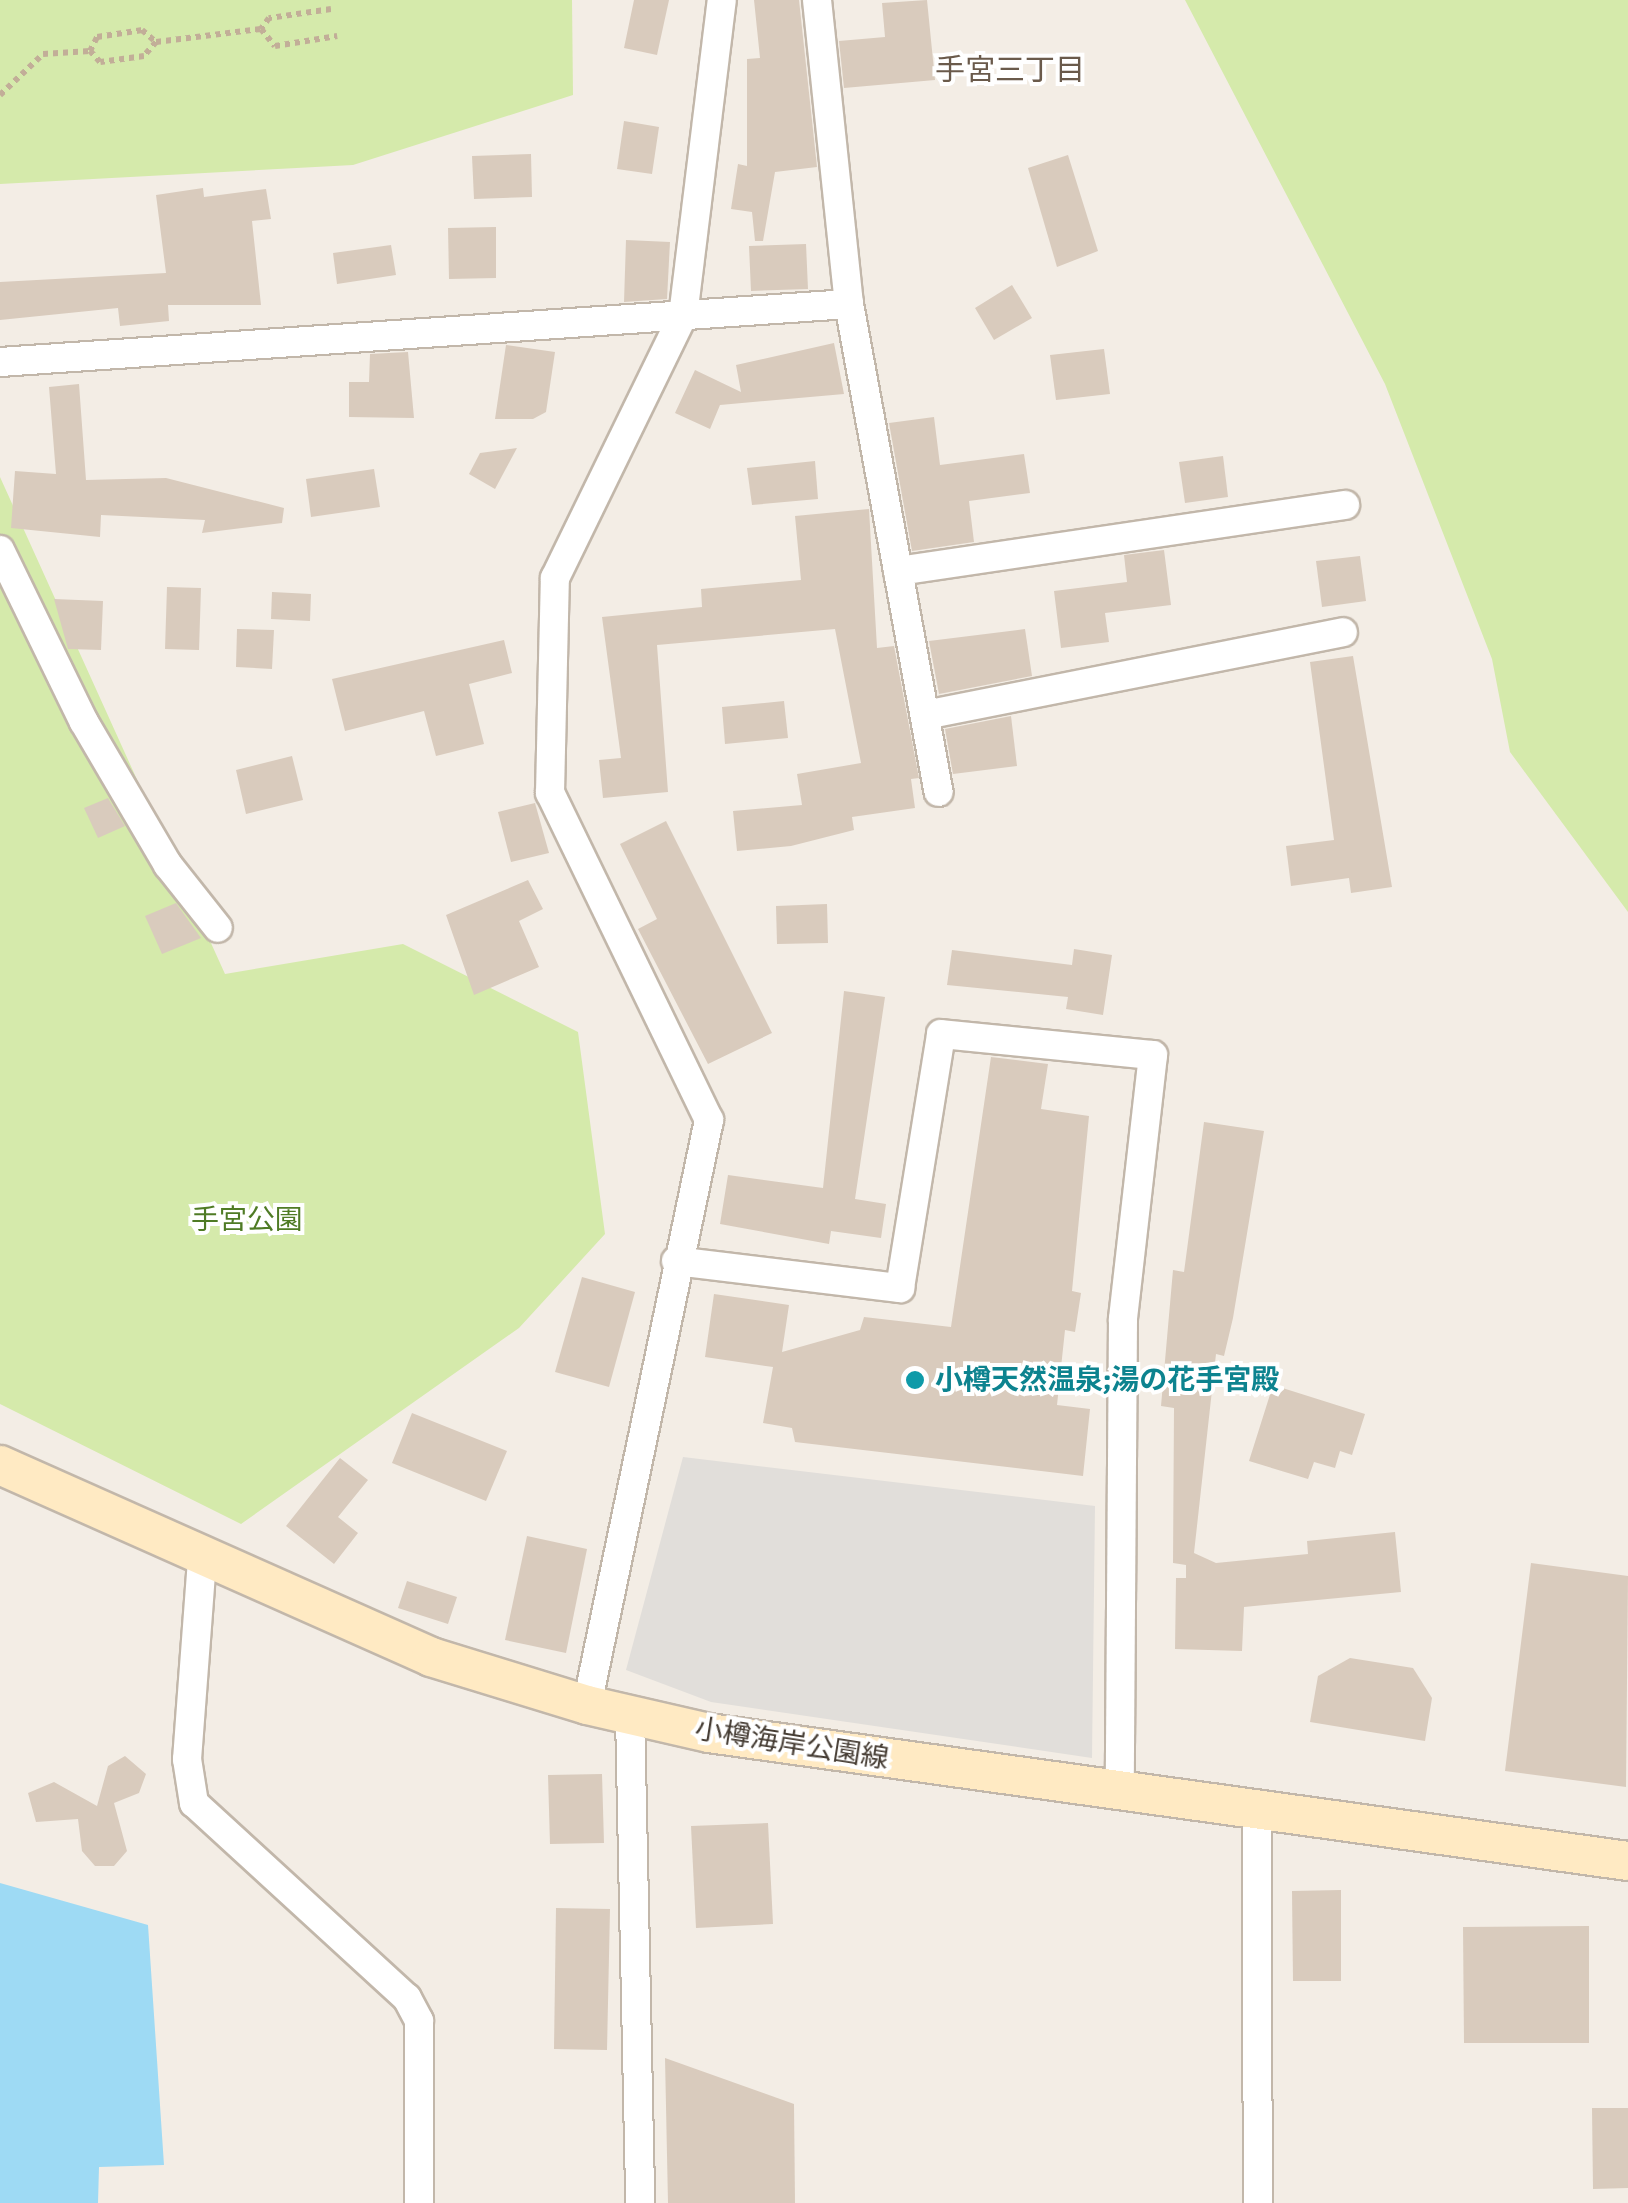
<!DOCTYPE html>
<html>
<head>
<meta charset="utf-8">
<style>
  body { margin:0 }
  #map { position:relative; width:1628px; height:2203px; overflow:hidden; background:#f3ede5; font-family:Signika,"Noto Sans JP",sans-serif }
  div>[style] { position:absolute }
  .green>* { inset:0; background:#d5eaab }
  .parking>* { inset:0; background:#e1deda }
  .water>* { inset:0; background:#9edaf4 }
  .building>* { inset:0; background:#d9cbbd }
  .path>* { height:6px; margin-top:-3px; transform-origin:0; background:repeating-linear-gradient(90deg,#c2ae98 0 5px,transparent 0 10px) }
  .roads { filter:drop-shadow(2px 0 #c2b7aa) drop-shadow(-2px 0 #c2b7aa) drop-shadow(0 2px #c2b7aa) drop-shadow(0 -2px #c2b7aa) }
  .minor>* { height:28px; margin:-14px; padding:0 14px; transform-origin:14px; border-radius:14px; background:#fff }
  .secondary>* { height:38px; margin:-19px; padding:0 19px; transform-origin:19px; border-radius:19px; background:#ffeac3 }
  .dots>* { width:28px; height:28px; translate:-50% -50%; box-sizing:border-box; border:5px solid #fff; border-radius:50% }
  span { translate:-50% -50%; white-space:nowrap; text-align:center; line-height:1.15; -webkit-text-stroke:8px #fff; paint-order:stroke }
  .park-label { font-size:28px; color:#4f7b25 }
  .culture-label { font-size:28px; color:#0d838f; font-weight:700 }
  .left { translate:0 -50%; text-align:left }
  .street-label { font-size:28px; color:#463d34 }
  .neighbourhood-label { font-size:30px; color:#6a5a4b }
</style>
</head>
<body>
<div id="map">
  <div class="green">
    <i style="clip-path:polygon(0 0,572px 0,573px 95px,353px 165px,0 184px)"></i>
    <i style="clip-path:polygon(1185px 0,1628px 0,1628px 912px,1510px 752px,1492px 659px,1385px 384px)"></i>
    <i style="clip-path:polygon(0 477px,225px 974px,403px 944px,578px 1032px,605px 1234px,519px 1328px,241px 1524px,0 1404px)"></i>
  </div>
  <div class="parking">
    <i style="clip-path:polygon(683px 1457px,1095px 1506px,1092px 1758px,711px 1702px,626px 1670px)"></i>
  </div>
  <div class="water">
    <i style="clip-path:polygon(0 1883px,148px 1925px,164px 2165px,99px 2167px,98px 2203px,0 2203px)"></i>
  </div>
  <div class="building">
    <i style="clip-path:polygon(634px 0,669px 0,657px 55px,624px 48px)"></i>
    <i style="clip-path:polygon(754px 0,799px 0,817px 167px,775px 172px,763px 241px,755px 241px,752px 212px,731px 209px,738px 164px,747px 166px,747px 59px,760px 58px)"></i>
    <i style="clip-path:polygon(927px 0,935px 80px,844px 88px,839px 41px,885px 37px,882px 3px)"></i>
    <i style="clip-path:polygon(624px 121px,659px 127px,652px 174px,617px 169px)"></i>
    <i style="clip-path:polygon(531px 154px,532px 197px,474px 199px,472px 156px)"></i>
    <i style="clip-path:polygon(1068px 155px,1098px 251px,1057px 267px,1028px 168px)"></i>
    <i style="clip-path:polygon(203px 188px,204px 197px,266px 189px,271px 219px,252px 221px,261px 305px,168px 305px,169px 321px,120px 326px,118px 308px,0 320px,0 282px,166px 273px,156px 195px)"></i>
    <i style="clip-path:polygon(496px 227px,496px 278px,449px 279px,448px 228px)"></i>
    <i style="clip-path:polygon(626px 240px,670px 242px,667px 299px,624px 302px)"></i>
    <i style="clip-path:polygon(806px 244px,808px 289px,751px 291px,749px 246px)"></i>
    <i style="clip-path:polygon(391px 245px,396px 275px,337px 284px,333px 253px)"></i>
    <i style="clip-path:polygon(1012px 285px,1032px 318px,994px 340px,975px 308px)"></i>
    <i style="clip-path:polygon(834px 343px,844px 394px,720px 405px,710px 429px,675px 413px,695px 370px,741px 392px,736px 365px)"></i>
    <i style="clip-path:polygon(506px 345px,555px 352px,546px 412px,533px 419px,495px 419px)"></i>
    <i style="clip-path:polygon(1104px 349px,1110px 394px,1056px 400px,1050px 355px)"></i>
    <i style="clip-path:polygon(408px 352px,414px 418px,349px 417px,349px 382px,369px 382px,370px 354px)"></i>
    <i style="clip-path:polygon(79px 384px,86px 480px,166px 478px,284px 508px,282px 523px,202px 533px,205px 520px,101px 515px,100px 537px,11px 528px,15px 471px,56px 474px,49px 387px)"></i>
    <i style="clip-path:polygon(934px 417px,940px 465px,1024px 454px,1030px 493px,969px 501px,974px 542px,912px 551px,889px 423px)"></i>
    <i style="clip-path:polygon(517px 448px,495px 489px,469px 474px,480px 453px)"></i>
    <i style="clip-path:polygon(1223px 456px,1228px 497px,1185px 503px,1179px 462px)"></i>
    <i style="clip-path:polygon(815px 461px,818px 499px,752px 505px,747px 468px)"></i>
    <i style="clip-path:polygon(374px 469px,380px 507px,311px 517px,306px 479px)"></i>
    <i style="clip-path:polygon(869px 509px,877px 648px,894px 646px,919px 778px,911px 779px,915px 808px,852px 817px,854px 830px,791px 846px,737px 851px,733px 811px,802px 805px,797px 774px,861px 763px,835px 629px,657px 645px,668px 792px,603px 798px,599px 760px,621px 758px,602px 617px,702px 607px,701px 589px,801px 580px,795px 516px)"></i>
    <i style="clip-path:polygon(1164px 550px,1171px 605px,1105px 613px,1109px 642px,1061px 648px,1054px 591px,1127px 582px,1124px 555px)"></i>
    <i style="clip-path:polygon(1360px 556px,1366px 601px,1322px 607px,1316px 561px)"></i>
    <i style="clip-path:polygon(167px 587px,201px 588px,199px 650px,165px 649px)"></i>
    <i style="clip-path:polygon(272px 592px,311px 594px,310px 621px,271px 619px)"></i>
    <i style="clip-path:polygon(54px 599px,103px 601px,101px 650px,68px 649px)"></i>
    <i style="clip-path:polygon(237px 629px,274px 630px,272px 669px,236px 667px)"></i>
    <i style="clip-path:polygon(1025px 629px,1032px 676px,939px 694px,929px 641px)"></i>
    <i style="clip-path:polygon(504px 640px,512px 673px,469px 684px,484px 744px,436px 756px,424px 711px,345px 731px,332px 679px)"></i>
    <i style="clip-path:polygon(1353px 656px,1392px 887px,1351px 893px,1349px 878px,1291px 886px,1286px 846px,1334px 840px,1310px 662px)"></i>
    <i style="clip-path:polygon(784px 701px,788px 738px,725px 744px,722px 707px)"></i>
    <i style="clip-path:polygon(1011px 716px,1017px 766px,953px 774px,945px 729px)"></i>
    <i style="clip-path:polygon(292px 756px,303px 800px,246px 814px,236px 770px)"></i>
    <i style="clip-path:polygon(108px 798px,125px 826px,98px 838px,84px 808px)"></i>
    <i style="clip-path:polygon(535px 803px,549px 853px,511px 862px,498px 812px)"></i>
    <i style="clip-path:polygon(666px 821px,772px 1033px,708px 1064px,638px 929px,657px 919px,620px 844px)"></i>
    <i style="clip-path:polygon(528px 880px,543px 909px,519px 921px,539px 967px,474px 995px,446px 915px)"></i>
    <i style="clip-path:polygon(176px 903px,201px 938px,162px 954px,145px 916px)"></i>
    <i style="clip-path:polygon(827px 904px,828px 943px,777px 944px,776px 906px)"></i>
    <i style="clip-path:polygon(1074px 949px,1112px 955px,1103px 1015px,1066px 1009px,1068px 997px,947px 985px,952px 950px,1072px 965px)"></i>
    <i style="clip-path:polygon(844px 991px,885px 997px,855px 1199px,886px 1204px,881px 1238px,831px 1231px,829px 1244px,720px 1224px,728px 1175px,823px 1188px)"></i>
    <i style="clip-path:polygon(991px 1057px,1048px 1064px,1041px 1109px,1089px 1116px,1072px 1291px,1081px 1293px,1075px 1332px,1065px 1330px,1057px 1405px,1090px 1409px,1083px 1476px,795px 1442px,792px 1428px,763px 1423px,773px 1367px,705px 1357px,714px 1294px,789px 1305px,782px 1352px,860px 1330px,864px 1317px,951px 1327px)"></i>
    <i style="clip-path:polygon(1204px 1122px,1264px 1131px,1233px 1318px,1224px 1356px,1216px 1354px,1194px 1553px,1216px 1563px,1308px 1554px,1307px 1541px,1395px 1532px,1401px 1592px,1244px 1607px,1242px 1651px,1175px 1649px,1176px 1578px,1186px 1578px,1186px 1565px,1173px 1563px,1174px 1408px,1161px 1406px,1173px 1270px,1184px 1272px)"></i>
    <i style="clip-path:polygon(582px 1277px,635px 1292px,609px 1387px,555px 1372px)"></i>
    <i style="clip-path:polygon(1273px 1385px,1365px 1414px,1352px 1455px,1340px 1451px,1335px 1468px,1314px 1462px,1308px 1479px,1249px 1461px)"></i>
    <i style="clip-path:polygon(412px 1413px,507px 1451px,486px 1501px,392px 1463px)"></i>
    <i style="clip-path:polygon(340px 1458px,368px 1480px,338px 1517px,358px 1533px,334px 1564px,286px 1526px)"></i>
    <i style="clip-path:polygon(527px 1536px,587px 1549px,566px 1653px,505px 1640px)"></i>
    <i style="clip-path:polygon(1531px 1563px,1628px 1576px,1626px 1787px,1505px 1771px)"></i>
    <i style="clip-path:polygon(407px 1581px,457px 1597px,448px 1624px,398px 1608px)"></i>
    <i style="clip-path:polygon(1350px 1658px,1413px 1668px,1432px 1698px,1425px 1741px,1310px 1722px,1318px 1676px)"></i>
    <i style="clip-path:polygon(125px 1756px,146px 1774px,139px 1793px,114px 1803px,127px 1851px,114px 1866px,95px 1866px,82px 1851px,78px 1819px,36px 1822px,28px 1793px,54px 1782px,97px 1806px,108px 1766px)"></i>
    <i style="clip-path:polygon(602px 1774px,604px 1843px,550px 1844px,548px 1775px)"></i>
    <i style="clip-path:polygon(768px 1823px,773px 1924px,696px 1928px,691px 1826px)"></i>
    <i style="clip-path:polygon(1341px 1890px,1341px 1981px,1293px 1981px,1292px 1891px)"></i>
    <i style="clip-path:polygon(556px 1908px,610px 1909px,607px 2050px,554px 2049px)"></i>
    <i style="clip-path:polygon(1589px 1926px,1589px 2043px,1464px 2043px,1463px 1927px)"></i>
    <i style="clip-path:polygon(665px 2058px,794px 2104px,795px 2203px,668px 2203px)"></i>
    <i style="clip-path:polygon(1592px 2108px,1628px 2108px,1628px 2188px,1593px 2189px)"></i>
  </div>
  <div class="path">
    <i style="left:331px;top:9px;width:63px;rotate:171.7deg"></i>
    <i style="left:269px;top:18px;width:14px;rotate:126deg"></i>
    <i style="left:261px;top:29px;width:22px;rotate:51deg"></i>
    <i style="left:275px;top:46px;width:63px;rotate:-9.2deg"></i>
    <i style="left:142px;top:30px;width:18px;rotate:41deg"></i>
    <i style="left:156px;top:42px;width:18px;rotate:131deg"></i>
    <i style="left:144px;top:56px;width:44px;rotate:172.2deg"></i>
    <i style="left:100px;top:62px;width:15px;rotate:-132deg"></i>
    <i style="left:90px;top:51px;width:16px;rotate:-63deg"></i>
    <i style="left:97px;top:37px;width:46px;rotate:-8.8deg"></i>
    <i style="left:156px;top:42px;width:106px;rotate:-7.1deg"></i>
    <i style="left:0;top:95px;width:59px;rotate:-43.6deg"></i>
    <i style="left:43px;top:54px;width:47px;rotate:-3.7deg"></i>
  </div>
  <div class="roads">
    <div class="minor">
      <i style="left:817px;top:0;width:306px;rotate:84deg"></i>
      <i style="left:849px;top:304px;width:496px;rotate:79.6deg"></i>
      <i style="left:0;top:362px;width:851px;rotate:-3.91deg"></i>
      <i style="left:0;top:550px;width:191px;rotate:64deg"></i>
      <i style="left:84px;top:722px;width:166px;rotate:59.6deg"></i>
      <i style="left:168px;top:865px;width:80px;rotate:51.6deg"></i>
      <i style="left:898px;top:571px;width:452px;rotate:-8.4deg"></i>
      <i style="left:925px;top:715px;width:426px;rotate:-11.2deg"></i>
      <i style="left:676px;top:1261px;width:226px;rotate:6.9deg"></i>
      <i style="left:900px;top:1288px;width:257px;rotate:-80.8deg"></i>
      <i style="left:941px;top:1034px;width:213px;rotate:5.7deg"></i>
      <i style="left:1153px;top:1055px;width:266px;rotate:96.5deg"></i>
      <i style="left:1123px;top:1319px;width:472px;rotate:90.4deg"></i>
      <i style="left:202px;top:1560px;width:200px;rotate:94.3deg"></i>
      <i style="left:187px;top:1759px;width:45px;rotate:81deg"></i>
      <i style="left:194px;top:1803px;width:289px;rotate:42.5deg"></i>
      <i style="left:407px;top:1998px;width:26px;rotate:62deg"></i>
      <i style="left:419px;top:2021px;width:182px;rotate:90deg"></i>
      <i style="left:587px;top:1705px;width:598px;rotate:-78.22deg"></i>
      <i style="left:709px;top:1120px;width:364px;rotate:-115.9deg"></i>
      <i style="left:550px;top:793px;width:215px;rotate:-88.7deg"></i>
      <i style="left:555px;top:578px;width:292px;rotate:-64deg"></i>
      <i style="left:683px;top:316px;width:318px;rotate:-83deg"></i>
      <i style="left:630px;top:1714px;width:489px;rotate:88.8deg"></i>
      <i style="left:1257px;top:1812px;width:391px;rotate:89.9deg"></i>
    </div>
    <div class="secondary">
      <i style="left:0;top:1465px;width:472px;rotate:24deg"></i>
      <i style="left:431px;top:1657px;width:163px;rotate:17.1deg"></i>
      <i style="left:587px;top:1705px;width:125px;rotate:12.9deg"></i>
      <i style="left:709px;top:1733px;width:928px;rotate:7.93deg"></i>
    </div>
  </div>
  <div class="dots">
    <i style="left:915px;top:1380px;background:#0f9aa8"></i>
  </div>
  <div class="park-label">
    <span style="left:247px;top:1220px">手宮公園</span>
  </div>
  <div class="culture-label">
    <span class="left" style="left:935px;top:1380px">小樽天然温泉;湯の花手宮殿</span>
  </div>
  <div class="street-label">
    <span style="left:792px;top:1744px;rotate:9deg">小樽海岸公園線</span>
  </div>
  <div class="neighbourhood-label">
    <span style="left:1010px;top:71px">手宮三丁目</span>
  </div>
</div>
</body>
</html>
